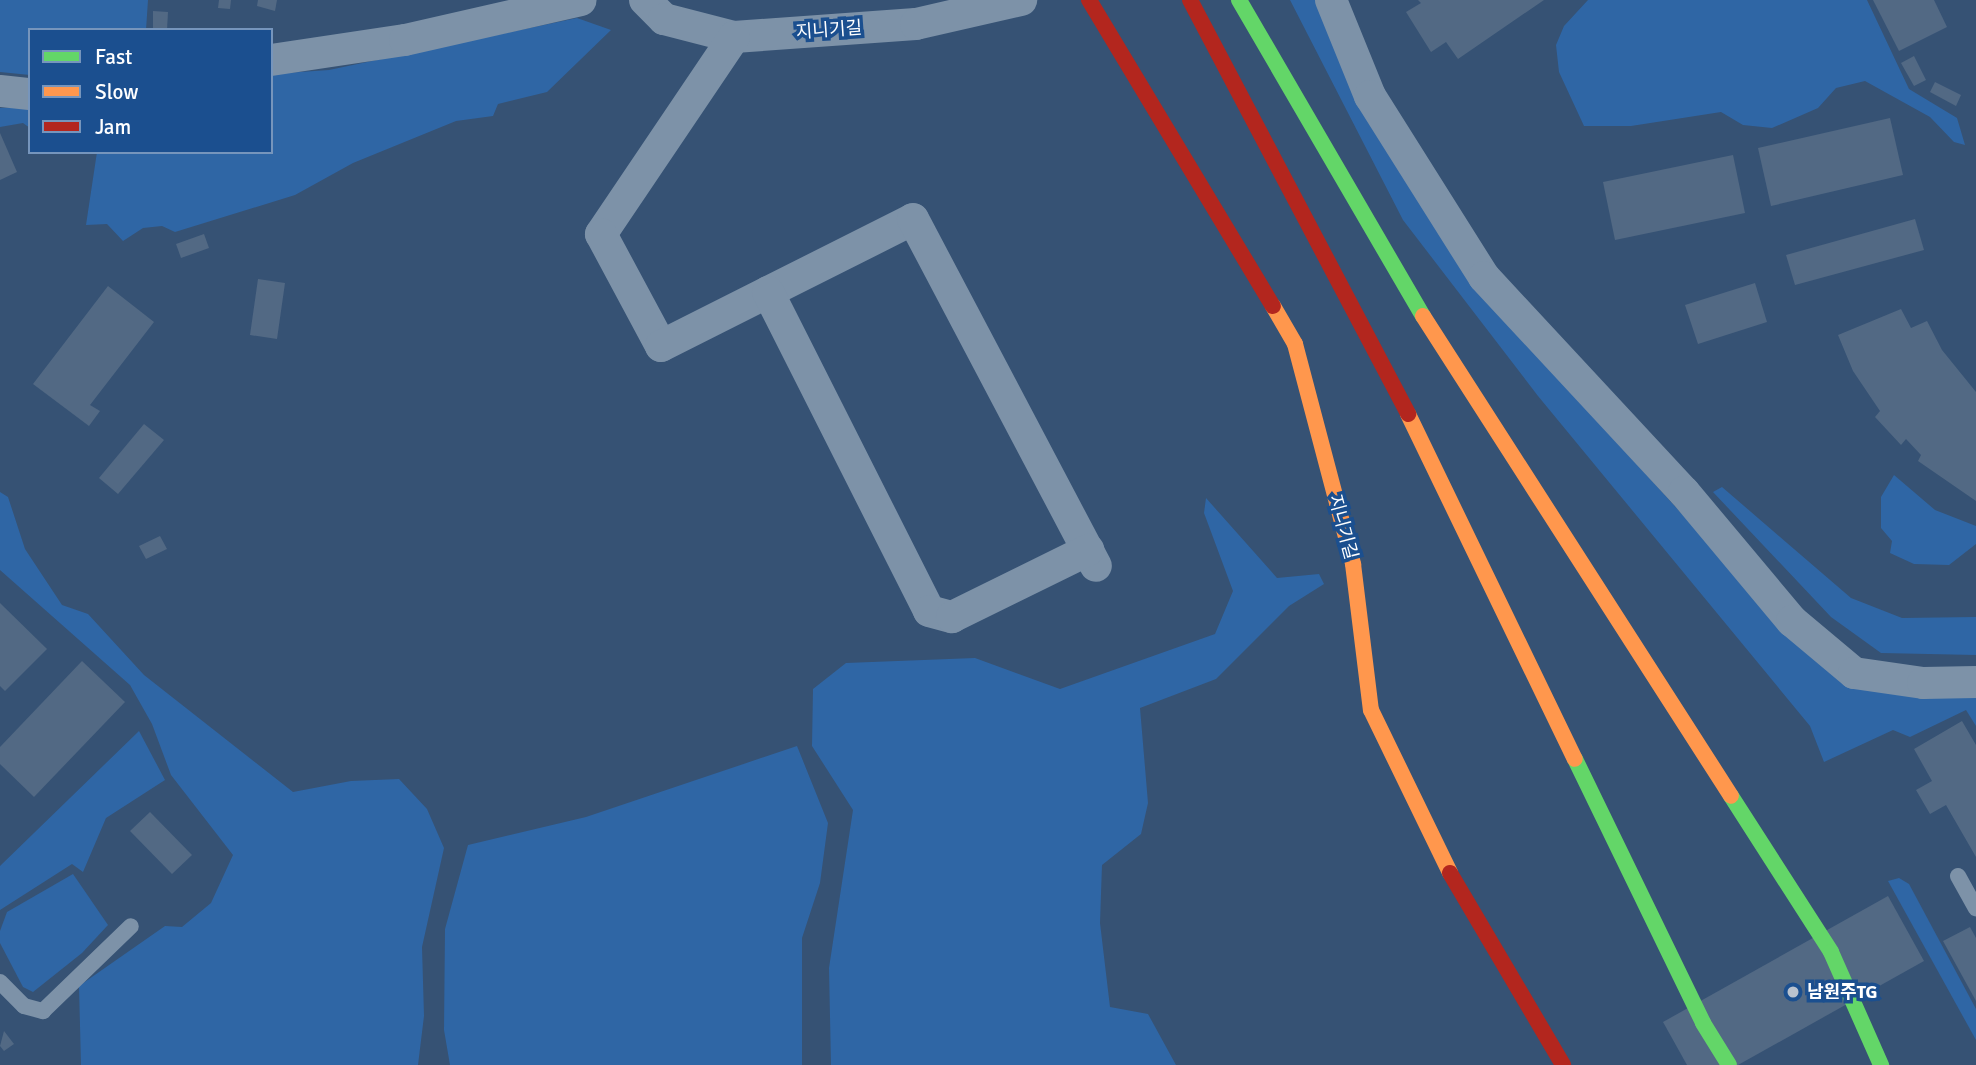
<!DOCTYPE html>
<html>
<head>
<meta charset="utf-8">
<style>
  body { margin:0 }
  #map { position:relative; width:1976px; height:1065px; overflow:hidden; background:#365274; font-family:Signika,"Noto Sans KR",sans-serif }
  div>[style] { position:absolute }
  .green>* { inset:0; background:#2f66a5 }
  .building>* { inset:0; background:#526984 }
  .lane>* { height:16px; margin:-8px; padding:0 8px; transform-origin:8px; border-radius:8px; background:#7d92a8 }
  .street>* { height:32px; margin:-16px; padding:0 16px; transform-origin:16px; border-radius:16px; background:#7d92a8 }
  .fast>* { height:16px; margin:-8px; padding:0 8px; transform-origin:8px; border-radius:8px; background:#63d668 }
  .slow>* { height:16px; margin:-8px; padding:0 8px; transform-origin:8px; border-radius:8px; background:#ff974d }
  .jam>* { height:16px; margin:-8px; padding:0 8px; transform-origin:8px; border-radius:8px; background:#b3261e }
  .dots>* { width:19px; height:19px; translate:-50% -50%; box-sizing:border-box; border:4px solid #1b4f8f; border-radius:50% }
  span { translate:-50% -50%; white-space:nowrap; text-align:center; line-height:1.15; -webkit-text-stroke:7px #1b4f8f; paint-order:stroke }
  .street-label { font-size:18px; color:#fff }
  .poi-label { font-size:18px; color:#fff; font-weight:700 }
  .left { translate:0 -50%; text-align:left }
  .legend { position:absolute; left:28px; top:28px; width:245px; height:126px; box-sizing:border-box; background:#1b4f8f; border:2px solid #7695bc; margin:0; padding:9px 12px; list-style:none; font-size:21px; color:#fff }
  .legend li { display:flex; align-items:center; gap:14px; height:35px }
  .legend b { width:35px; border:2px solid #7695bc }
</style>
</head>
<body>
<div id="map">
  <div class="green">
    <i style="clip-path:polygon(0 0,148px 0,146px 30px,30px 30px,30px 75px,0 72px)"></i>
    <i style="clip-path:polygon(1290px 0,1316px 0,1468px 278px,1788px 631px,1849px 683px,1976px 690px,1976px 726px,1966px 710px,1910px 737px,1893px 730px,1824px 762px,1810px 726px,1538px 396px,1403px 220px)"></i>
    <i style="clip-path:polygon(1588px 0,1867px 0,1909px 89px,1957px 118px,1965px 145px,1954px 142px,1930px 117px,1865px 81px,1836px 88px,1818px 108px,1772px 128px,1743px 125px,1721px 112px,1631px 126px,1584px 126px,1559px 72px,1556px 45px,1564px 26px)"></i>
    <i style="clip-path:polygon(577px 18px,611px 30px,547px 92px,498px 104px,493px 116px,456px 121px,353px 163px,295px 195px,175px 232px,162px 226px,143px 228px,123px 241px,107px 224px,86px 225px,97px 152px,271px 152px,271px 74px,329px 70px)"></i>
    <i style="clip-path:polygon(30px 107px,30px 128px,23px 123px,0 127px,0 108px)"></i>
    <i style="clip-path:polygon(1894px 475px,1935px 510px,1976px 526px,1976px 544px,1949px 565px,1914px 564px,1890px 553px,1892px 541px,1881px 528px,1881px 497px)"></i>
    <i style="clip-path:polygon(1722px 487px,1851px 598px,1902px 618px,1976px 617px,1976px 655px,1881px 653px,1831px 617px,1713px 492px)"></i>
    <i style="clip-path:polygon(0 492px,8px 497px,25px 549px,62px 605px,88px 614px,144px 675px,293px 792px,351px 781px,399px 779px,427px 809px,444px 848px,422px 947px,424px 1016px,418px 1065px,81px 1065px,79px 986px,165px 926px,182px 927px,211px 903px,233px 855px,171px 775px,152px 724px,130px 685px,0 570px)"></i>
    <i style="clip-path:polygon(1206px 498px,1277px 578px,1319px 574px,1324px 584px,1289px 606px,1216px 679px,1140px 708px,1148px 803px,1141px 834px,1102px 865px,1100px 923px,1110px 1007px,1148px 1014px,1176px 1065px,831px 1065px,829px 968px,853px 810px,812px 746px,813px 689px,846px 663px,975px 658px,1060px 689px,1215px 634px,1233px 591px,1204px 513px)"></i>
    <i style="clip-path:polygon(139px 731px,165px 780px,106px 818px,83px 872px,72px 864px,0 910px,0 866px)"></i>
    <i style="clip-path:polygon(797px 746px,828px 823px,820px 883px,802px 938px,802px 1065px,450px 1065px,444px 1030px,445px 929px,468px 845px,586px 817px)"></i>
    <i style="clip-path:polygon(73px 874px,108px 925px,82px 953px,33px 992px,23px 987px,0 943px,0 931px,7px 912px)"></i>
    <i style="clip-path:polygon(1899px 878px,1909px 884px,1976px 1009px,1976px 1040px,1888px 881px)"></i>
  </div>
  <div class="building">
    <i style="clip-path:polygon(219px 0,231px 0,230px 9px,218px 8px)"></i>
    <i style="clip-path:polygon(258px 0,277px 0,275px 11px,257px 6px)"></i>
    <i style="clip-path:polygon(1418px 0,1544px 0,1458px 59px,1446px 42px,1431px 52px,1406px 12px,1421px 3px)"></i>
    <i style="clip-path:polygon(1873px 0,1934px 0,1947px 27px,1899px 51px)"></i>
    <i style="clip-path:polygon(153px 11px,168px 12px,167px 30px,153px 30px)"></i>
    <i style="clip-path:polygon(1914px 56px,1926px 80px,1914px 86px,1901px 63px)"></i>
    <i style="clip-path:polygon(1935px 82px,1961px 95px,1956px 106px,1930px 92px)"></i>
    <i style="clip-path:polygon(1890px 118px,1903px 175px,1771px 206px,1758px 148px)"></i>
    <i style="clip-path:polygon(0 133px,17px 172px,0 180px)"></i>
    <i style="clip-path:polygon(1733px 155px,1745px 213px,1615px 240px,1603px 182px)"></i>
    <i style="clip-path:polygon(1915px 219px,1924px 250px,1795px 285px,1786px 255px)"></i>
    <i style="clip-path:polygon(204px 234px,209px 248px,181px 258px,176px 244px)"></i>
    <i style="clip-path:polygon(258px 279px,285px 283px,277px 339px,250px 335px)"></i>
    <i style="clip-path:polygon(1755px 283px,1767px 322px,1698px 344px,1685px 305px)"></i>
    <i style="clip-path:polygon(108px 286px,154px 322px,90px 405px,100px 411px,89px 426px,33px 384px)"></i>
    <i style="clip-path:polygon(1901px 309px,1911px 328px,1927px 321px,1942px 350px,1976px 392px,1976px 501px,1918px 461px,1921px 455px,1906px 439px,1901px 445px,1875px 417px,1880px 411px,1853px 371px,1838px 335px)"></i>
    <i style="clip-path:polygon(144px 424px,164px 440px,118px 494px,99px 478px)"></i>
    <i style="clip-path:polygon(160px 536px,167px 549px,146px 559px,139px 546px)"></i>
    <i style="clip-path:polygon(0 603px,47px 649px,5px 691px,0 686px)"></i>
    <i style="clip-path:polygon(82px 661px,125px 702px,34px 797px,0 764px,0 747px)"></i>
    <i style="clip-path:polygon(1962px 721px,1976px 745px,1976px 857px,1946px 805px,1930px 814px,1916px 790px,1932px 781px,1914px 749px)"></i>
    <i style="clip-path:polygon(150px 812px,192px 855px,172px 874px,130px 831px)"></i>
    <i style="clip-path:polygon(1888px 896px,1924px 961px,1738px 1065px,1687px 1065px,1663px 1022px)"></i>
    <i style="clip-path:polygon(1970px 927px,1976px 938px,1976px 1001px,1943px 941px)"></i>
    <i style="clip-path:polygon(4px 1031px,14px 1044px,4px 1051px,0 1046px)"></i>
  </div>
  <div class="lane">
    <i style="left:1958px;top:876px;width:37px;rotate:61deg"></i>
    <i style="left:0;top:982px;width:34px;rotate:45deg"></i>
    <i style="left:24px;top:1006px;width:20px;rotate:15deg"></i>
    <i style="left:43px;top:1011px;width:122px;rotate:-44deg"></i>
  </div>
  <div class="street">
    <i style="left:645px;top:0;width:27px;rotate:45deg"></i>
    <i style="left:664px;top:19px;width:72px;rotate:14.4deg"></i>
    <i style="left:734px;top:37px;width:182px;rotate:-4.1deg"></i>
    <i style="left:916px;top:24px;width:108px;rotate:-12.9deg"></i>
    <i style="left:1331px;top:0;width:104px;rotate:67.9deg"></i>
    <i style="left:1370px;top:96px;width:214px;rotate:57.8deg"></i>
    <i style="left:1484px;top:277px;width:294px;rotate:47.1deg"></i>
    <i style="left:1684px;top:492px;width:168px;rotate:50.1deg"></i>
    <i style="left:1792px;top:621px;width:81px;rotate:40deg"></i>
    <i style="left:1854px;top:673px;width:70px;rotate:8.2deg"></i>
    <i style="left:1923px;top:683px;width:53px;rotate:-1.1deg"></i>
    <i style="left:734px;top:37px;width:238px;rotate:124deg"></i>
    <i style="left:601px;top:234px;width:127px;rotate:61.8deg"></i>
    <i style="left:661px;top:346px;width:282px;rotate:-26.7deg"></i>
    <i style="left:913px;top:219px;width:392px;rotate:62.2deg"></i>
    <i style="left:271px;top:60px;width:135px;rotate:-8.5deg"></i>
    <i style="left:405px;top:40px;width:180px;rotate:-12.8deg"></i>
    <i style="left:0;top:91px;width:30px;rotate:6deg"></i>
    <i style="left:768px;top:292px;width:357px;rotate:63.2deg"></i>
    <i style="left:929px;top:611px;width:24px;rotate:15deg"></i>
    <i style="left:952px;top:617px;width:152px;rotate:-26.2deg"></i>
  </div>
  <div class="fast">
    <i style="left:1239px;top:0;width:366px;rotate:59.8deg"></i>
    <i style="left:1575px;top:759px;width:293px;rotate:64.1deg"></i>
    <i style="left:1703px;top:1023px;width:49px;rotate:58.2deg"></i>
    <i style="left:1731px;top:796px;width:185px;rotate:57.3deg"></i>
    <i style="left:1831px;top:952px;width:124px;rotate:66.1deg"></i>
  </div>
  <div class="slow">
    <i style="left:1273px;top:306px;width:44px;rotate:59.9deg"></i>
    <i style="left:1295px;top:344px;width:228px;rotate:75.2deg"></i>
    <i style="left:1353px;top:564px;width:147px;rotate:83deg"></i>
    <i style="left:1371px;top:710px;width:181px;rotate:64.1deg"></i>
    <i style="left:1423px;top:316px;width:570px;rotate:57.31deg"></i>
    <i style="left:1408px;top:414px;width:383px;rotate:64.2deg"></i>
  </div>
  <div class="jam">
    <i style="left:1089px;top:0;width:357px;rotate:59deg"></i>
    <i style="left:1190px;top:0;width:468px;rotate:62.2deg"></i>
    <i style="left:1450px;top:873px;width:223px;rotate:59.5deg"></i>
  </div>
  <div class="dots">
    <i style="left:1793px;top:992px;background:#b9c2ce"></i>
  </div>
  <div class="street-label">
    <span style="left:829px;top:30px;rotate:-4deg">지니기길</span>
    <span style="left:1343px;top:527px;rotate:75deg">지니기길</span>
  </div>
  <div class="poi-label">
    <span class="left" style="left:1807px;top:992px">남원주TG</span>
  </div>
  <ul class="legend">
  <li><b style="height:9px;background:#63d668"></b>Fast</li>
  <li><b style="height:9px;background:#ff974d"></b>Slow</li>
  <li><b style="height:9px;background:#b3261e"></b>Jam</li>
  </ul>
</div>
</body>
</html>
